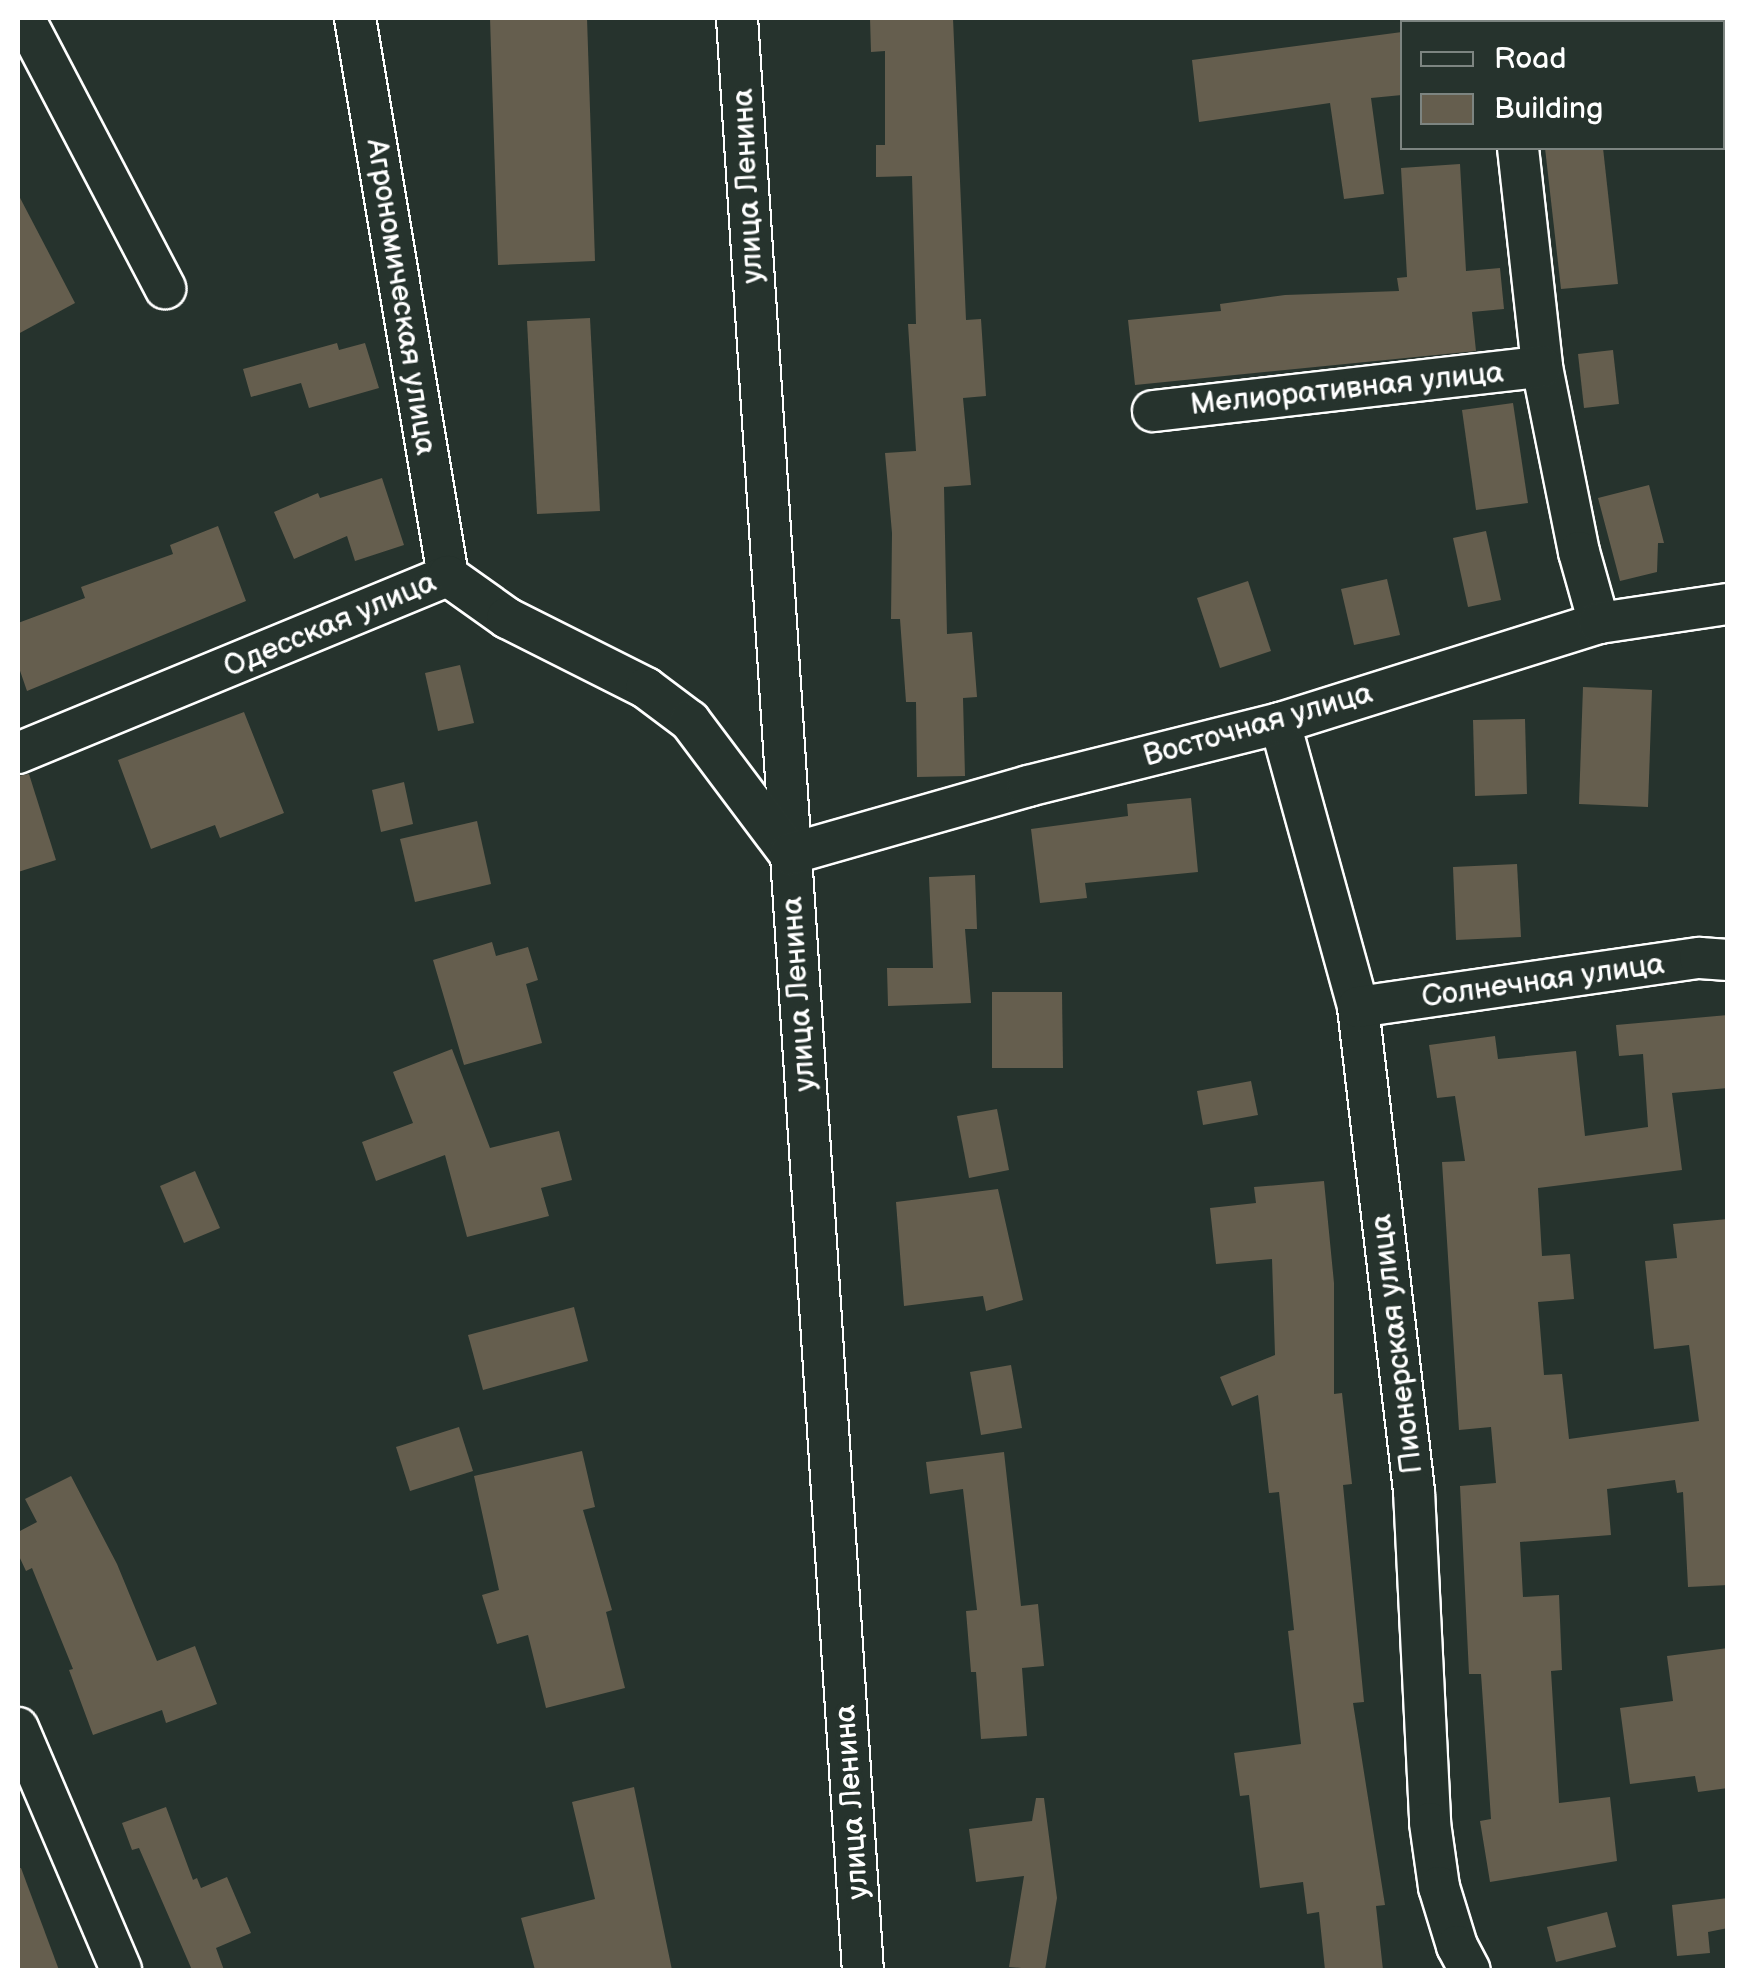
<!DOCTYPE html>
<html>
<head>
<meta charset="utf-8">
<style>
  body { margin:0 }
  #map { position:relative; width:1745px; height:1988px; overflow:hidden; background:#26332d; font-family:"Balsamiq Sans",sans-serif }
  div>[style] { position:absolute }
  .building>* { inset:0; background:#655e4e }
  .roads { filter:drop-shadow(2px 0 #fff) drop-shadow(-2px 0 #fff) drop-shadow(0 2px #fff) drop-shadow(0 -2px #fff) }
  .minor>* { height:40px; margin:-20px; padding:0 20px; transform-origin:20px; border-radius:20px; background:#26332d }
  span { translate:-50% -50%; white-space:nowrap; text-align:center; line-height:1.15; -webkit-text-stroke:9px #26332d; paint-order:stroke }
  .street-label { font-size:30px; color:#fff }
  .frame { position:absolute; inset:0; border:20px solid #fff; pointer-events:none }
  .legend { position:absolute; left:1400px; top:20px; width:325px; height:130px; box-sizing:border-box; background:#26332d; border:2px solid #7d8581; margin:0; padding:12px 18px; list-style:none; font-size:30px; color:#fff }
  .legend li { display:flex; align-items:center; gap:20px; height:50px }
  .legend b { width:50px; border:2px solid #7d8581 }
</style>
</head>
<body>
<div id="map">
  <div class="building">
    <i style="clip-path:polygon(490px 18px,587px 18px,595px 261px,498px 265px)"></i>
    <i style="clip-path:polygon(870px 18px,953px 18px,966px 320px,981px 319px,986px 396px,963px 398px,971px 485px,944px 487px,947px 634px,972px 632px,977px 697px,963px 698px,965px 776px,917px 777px,916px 702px,906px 702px,900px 619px,891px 619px,892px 533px,885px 453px,916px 451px,908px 324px,916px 324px,912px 176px,876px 177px,876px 145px,885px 145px,885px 51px,871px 52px)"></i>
    <i style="clip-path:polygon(1402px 32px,1402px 95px,1371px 98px,1384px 194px,1344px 199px,1330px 103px,1199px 122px,1192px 60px)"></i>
    <i style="clip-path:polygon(1545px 148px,1603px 148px,1618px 284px,1561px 289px)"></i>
    <i style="clip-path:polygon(1460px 164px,1466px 271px,1500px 268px,1504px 309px,1472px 312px,1476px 351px,1135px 385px,1128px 320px,1221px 311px,1220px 304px,1285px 295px,1399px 291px,1397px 278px,1407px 277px,1401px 168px)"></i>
    <i style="clip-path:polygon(18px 194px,75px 303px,18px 334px)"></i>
    <i style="clip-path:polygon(590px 318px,600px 511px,537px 514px,527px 321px)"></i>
    <i style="clip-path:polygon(337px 343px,339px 350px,365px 343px,379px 388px,309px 408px,301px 383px,251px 397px,243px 369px)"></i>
    <i style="clip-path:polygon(1613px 350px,1619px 404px,1584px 408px,1578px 354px)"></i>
    <i style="clip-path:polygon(1513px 403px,1528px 503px,1476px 510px,1462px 410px)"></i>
    <i style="clip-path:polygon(382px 478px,404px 545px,355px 561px,347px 536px,294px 559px,274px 512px,318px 493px,320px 498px)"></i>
    <i style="clip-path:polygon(1649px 485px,1664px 543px,1658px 543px,1657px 572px,1620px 581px,1598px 498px)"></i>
    <i style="clip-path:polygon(218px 526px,246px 601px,27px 691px,18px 665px,18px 623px,85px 598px,81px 587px,173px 554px,170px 545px)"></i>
    <i style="clip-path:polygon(1486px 531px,1501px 600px,1468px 607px,1453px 538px)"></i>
    <i style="clip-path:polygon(1387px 579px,1400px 635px,1354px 645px,1341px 589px)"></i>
    <i style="clip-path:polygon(1248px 581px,1271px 651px,1220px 668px,1197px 598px)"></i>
    <i style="clip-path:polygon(460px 665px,474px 723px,438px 731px,425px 673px)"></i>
    <i style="clip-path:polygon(1583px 687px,1652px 690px,1648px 807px,1579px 804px)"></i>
    <i style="clip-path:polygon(244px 712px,284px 813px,220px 838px,215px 825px,151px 849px,118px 760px)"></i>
    <i style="clip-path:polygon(1525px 719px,1527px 794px,1475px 796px,1473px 720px)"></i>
    <i style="clip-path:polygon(29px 774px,56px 860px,18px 872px,18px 776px)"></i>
    <i style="clip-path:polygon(404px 782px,413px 824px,381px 832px,372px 790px)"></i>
    <i style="clip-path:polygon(1191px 798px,1198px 872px,1085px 883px,1087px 898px,1040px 903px,1031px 829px,1128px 816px,1127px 804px)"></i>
    <i style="clip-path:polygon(477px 821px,491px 884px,415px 902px,400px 839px)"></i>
    <i style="clip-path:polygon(1517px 864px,1521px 937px,1456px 940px,1453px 867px)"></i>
    <i style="clip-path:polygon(975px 875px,977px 929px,965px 929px,971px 1003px,888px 1006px,887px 968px,933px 968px,929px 877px)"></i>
    <i style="clip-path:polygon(492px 942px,496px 956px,528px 947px,538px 980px,526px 984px,542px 1043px,464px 1065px,433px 960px)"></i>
    <i style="clip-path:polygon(992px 992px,1062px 992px,1063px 1068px,992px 1068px)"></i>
    <i style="clip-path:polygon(1728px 1015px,1728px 1088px,1672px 1093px,1682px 1170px,1538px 1188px,1542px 1256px,1570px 1254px,1574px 1299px,1538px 1302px,1544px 1375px,1562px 1374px,1569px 1439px,1699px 1421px,1689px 1345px,1654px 1349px,1645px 1261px,1677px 1258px,1673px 1224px,1728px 1219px,1728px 1585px,1688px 1587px,1683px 1492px,1677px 1493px,1675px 1480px,1607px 1489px,1611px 1535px,1520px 1542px,1523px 1597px,1559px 1595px,1562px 1670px,1551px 1671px,1559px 1803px,1610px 1797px,1617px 1861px,1490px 1882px,1480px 1821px,1491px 1819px,1481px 1674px,1469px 1674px,1460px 1486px,1496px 1483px,1491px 1427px,1459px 1430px,1442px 1162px,1465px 1161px,1455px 1096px,1437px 1098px,1429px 1045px,1495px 1036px,1498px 1059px,1576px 1051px,1585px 1136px,1648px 1127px,1643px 1054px,1619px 1056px,1616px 1025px)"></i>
    <i style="clip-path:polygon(452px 1049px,490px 1148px,559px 1131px,572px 1180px,541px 1188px,549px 1216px,467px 1237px,445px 1155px,376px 1181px,362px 1142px,413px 1123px,393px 1072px)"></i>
    <i style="clip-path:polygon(1251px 1081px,1258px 1115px,1203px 1125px,1197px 1091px)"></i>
    <i style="clip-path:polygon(997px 1109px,1009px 1170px,969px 1178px,957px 1116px)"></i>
    <i style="clip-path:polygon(195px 1171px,220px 1228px,184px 1243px,160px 1186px)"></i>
    <i style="clip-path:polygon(1324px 1181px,1334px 1283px,1334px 1394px,1342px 1393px,1352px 1484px,1343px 1485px,1364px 1702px,1353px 1703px,1385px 1905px,1376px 1906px,1383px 1970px,1325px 1970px,1319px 1912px,1307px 1914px,1303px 1882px,1260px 1888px,1249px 1795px,1240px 1796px,1234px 1753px,1301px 1744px,1288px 1631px,1294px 1630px,1279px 1492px,1269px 1493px,1258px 1395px,1232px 1406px,1220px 1377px,1275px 1355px,1272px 1259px,1216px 1264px,1210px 1208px,1256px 1203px,1254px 1187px)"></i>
    <i style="clip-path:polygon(998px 1189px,1023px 1300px,986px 1311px,983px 1296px,904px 1306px,896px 1202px)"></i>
    <i style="clip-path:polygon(574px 1307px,588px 1361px,483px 1390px,468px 1335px)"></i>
    <i style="clip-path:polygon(1011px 1365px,1022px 1428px,981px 1435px,970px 1372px)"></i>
    <i style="clip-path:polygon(459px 1427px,473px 1471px,410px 1491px,396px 1447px)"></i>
    <i style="clip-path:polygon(582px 1451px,595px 1507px,583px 1510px,612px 1610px,606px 1612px,625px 1688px,546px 1708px,528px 1635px,497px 1644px,482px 1595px,499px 1590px,474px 1476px)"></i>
    <i style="clip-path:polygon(1004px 1452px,1021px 1606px,1038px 1604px,1044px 1666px,1022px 1668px,1027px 1736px,981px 1739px,976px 1672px,971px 1672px,966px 1611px,977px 1610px,963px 1489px,930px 1494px,926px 1462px)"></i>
    <i style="clip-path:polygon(71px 1476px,117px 1564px,157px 1661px,195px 1646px,217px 1704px,166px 1723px,162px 1710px,93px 1735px,69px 1670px,73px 1669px,32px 1568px,26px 1571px,18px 1554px,18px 1532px,37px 1522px,25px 1499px)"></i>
    <i style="clip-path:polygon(1728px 1648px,1728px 1788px,1698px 1792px,1695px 1776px,1630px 1784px,1620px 1708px,1673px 1701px,1667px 1656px)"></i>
    <i style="clip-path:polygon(634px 1787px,672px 1970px,535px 1970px,521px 1918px,595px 1899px,572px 1802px)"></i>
    <i style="clip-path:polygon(1036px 1798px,1044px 1798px,1057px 1898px,1045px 1970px,1009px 1967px,1024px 1876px,976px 1882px,969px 1829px,1032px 1821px)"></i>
    <i style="clip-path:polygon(166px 1807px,193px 1880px,197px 1878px,201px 1888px,227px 1877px,251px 1933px,216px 1948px,224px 1970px,192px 1970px,139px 1848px,132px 1850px,122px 1823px)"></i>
    <i style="clip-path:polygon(18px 1868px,21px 1868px,59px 1970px,18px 1970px)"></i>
    <i style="clip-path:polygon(1728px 1898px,1728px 1928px,1708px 1932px,1710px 1953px,1677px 1956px,1672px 1905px)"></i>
    <i style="clip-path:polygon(1607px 1912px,1616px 1947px,1556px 1962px,1547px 1927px)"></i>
  </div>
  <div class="roads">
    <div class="minor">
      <i style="left:24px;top:18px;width:305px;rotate:62.4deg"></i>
      <i style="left:355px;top:18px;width:566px;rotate:80.54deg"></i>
      <i style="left:737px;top:18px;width:1956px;rotate:86.31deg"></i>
      <i style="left:1504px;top:18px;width:4px;rotate:90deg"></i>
      <i style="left:1518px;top:148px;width:220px;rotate:83.7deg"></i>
      <i style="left:1542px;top:367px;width:189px;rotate:78.7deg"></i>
      <i style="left:1579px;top:552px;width:74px;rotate:74.3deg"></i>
      <i style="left:1153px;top:411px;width:391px;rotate:-6.5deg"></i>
      <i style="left:1280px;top:723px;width:295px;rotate:74.6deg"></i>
      <i style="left:1358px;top:1007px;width:487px;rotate:83.4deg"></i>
      <i style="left:1414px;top:1491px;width:332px;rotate:87.2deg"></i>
      <i style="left:1430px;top:1823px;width:65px;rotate:82deg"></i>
      <i style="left:1439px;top:1887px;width:62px;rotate:73deg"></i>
      <i style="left:1457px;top:1946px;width:27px;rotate:62deg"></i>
      <i style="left:18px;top:753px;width:465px;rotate:-22.4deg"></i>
      <i style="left:448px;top:576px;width:72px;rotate:35.4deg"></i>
      <i style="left:507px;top:618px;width:156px;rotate:26.7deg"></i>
      <i style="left:646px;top:688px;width:55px;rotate:36.9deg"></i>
      <i style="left:690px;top:721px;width:166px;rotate:53.1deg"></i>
      <i style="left:790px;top:854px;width:248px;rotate:-15.9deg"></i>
      <i style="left:1028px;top:786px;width:260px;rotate:-14deg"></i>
      <i style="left:1280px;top:723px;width:334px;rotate:-17.4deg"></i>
      <i style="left:1599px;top:623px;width:130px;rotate:-8.4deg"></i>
      <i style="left:1358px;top:1007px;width:345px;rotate:-8.2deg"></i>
      <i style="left:1700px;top:958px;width:28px;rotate:4deg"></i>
      <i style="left:18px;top:1728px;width:263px;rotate:66.9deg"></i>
    </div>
  </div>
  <div class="street-label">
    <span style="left:748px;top:186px;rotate:-93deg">улица Ленина</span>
    <span style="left:401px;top:297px;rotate:81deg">Агрономическая улица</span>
    <span style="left:1347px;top:389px;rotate:-6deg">Мелиоративная улица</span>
    <span style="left:330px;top:625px;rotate:-23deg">Одесская улица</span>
    <span style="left:1258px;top:725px;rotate:-16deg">Восточная улица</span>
    <span style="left:1543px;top:981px;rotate:-8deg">Солнечная улица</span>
    <span style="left:799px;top:994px;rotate:-94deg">улица Ленина</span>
    <span style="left:1397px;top:1344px;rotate:-97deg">Пионерская улица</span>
    <span style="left:852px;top:1802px;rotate:-94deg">улица Ленина</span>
  </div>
  <div class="frame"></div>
  <ul class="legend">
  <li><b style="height:12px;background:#26332d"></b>Road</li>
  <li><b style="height:28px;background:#655e4e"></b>Building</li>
  </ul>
</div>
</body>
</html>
